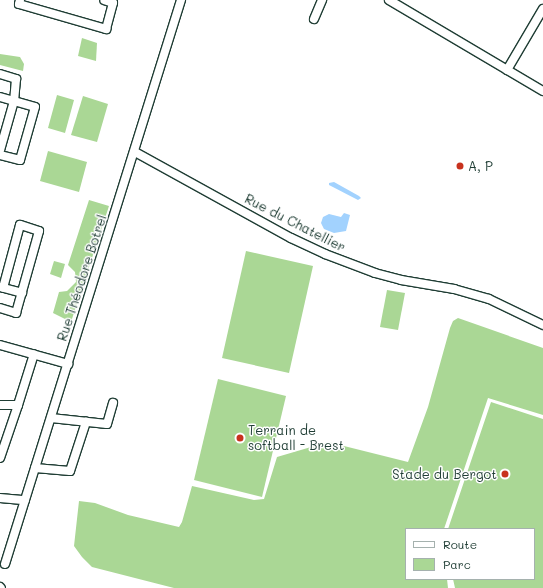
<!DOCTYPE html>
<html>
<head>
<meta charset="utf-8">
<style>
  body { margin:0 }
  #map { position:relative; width:543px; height:588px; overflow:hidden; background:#fff; font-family:Mali,sans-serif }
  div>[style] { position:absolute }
  .green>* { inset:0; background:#aad795 }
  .water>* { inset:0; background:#a2d2fe }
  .roads { filter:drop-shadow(1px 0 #1f3d34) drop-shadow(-1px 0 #1f3d34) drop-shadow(0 1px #1f3d34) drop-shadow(0 -1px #1f3d34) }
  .minor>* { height:8px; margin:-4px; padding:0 4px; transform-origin:4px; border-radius:4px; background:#fff }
  .dots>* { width:11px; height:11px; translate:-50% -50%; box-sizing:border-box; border:2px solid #fff; border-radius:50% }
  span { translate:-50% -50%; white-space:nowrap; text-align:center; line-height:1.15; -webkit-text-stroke:3px #fff; paint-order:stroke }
  .poi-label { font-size:13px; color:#1f3d34 }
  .left { translate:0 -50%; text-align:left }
  .right { translate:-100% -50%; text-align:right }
  .street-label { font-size:13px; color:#1f3d34 }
  .legend { position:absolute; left:405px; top:528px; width:130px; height:52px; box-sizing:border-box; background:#fff; border:1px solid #a5b1ae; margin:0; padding:5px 7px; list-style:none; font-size:12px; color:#1f3d34 }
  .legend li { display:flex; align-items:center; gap:8px; height:20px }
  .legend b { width:20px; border:1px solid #a5b1ae }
</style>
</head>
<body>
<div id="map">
  <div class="green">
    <i style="clip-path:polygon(82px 38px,97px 43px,96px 61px,78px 56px)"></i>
    <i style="clip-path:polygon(0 54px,20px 57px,24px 64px,23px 71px,0 65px)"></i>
    <i style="clip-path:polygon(57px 95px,74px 100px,65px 133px,48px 128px)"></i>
    <i style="clip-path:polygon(83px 96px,108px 104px,97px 142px,71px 135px)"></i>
    <i style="clip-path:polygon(48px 151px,87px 162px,79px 192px,40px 181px)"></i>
    <i style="clip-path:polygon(89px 200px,109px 206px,71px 322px,53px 313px,59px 292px,67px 291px,76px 282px,75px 272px,68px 265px)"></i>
    <i style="clip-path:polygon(246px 251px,313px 266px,289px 373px,222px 358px)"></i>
    <i style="clip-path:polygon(54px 261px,65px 264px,61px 278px,50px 274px)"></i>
    <i style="clip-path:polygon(387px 290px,405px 293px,398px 330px,380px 327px)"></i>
    <i style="clip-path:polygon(458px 318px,543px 348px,543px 415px,488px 398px,444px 529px,406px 529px,406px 579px,447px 579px,448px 588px,174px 588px,92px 567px,82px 557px,74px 546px,79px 501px,95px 503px,128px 515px,179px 527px,182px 522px,192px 486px,254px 500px,264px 499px,277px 457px,328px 442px,408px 462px,428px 407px,450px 328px,453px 321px)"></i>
    <i style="clip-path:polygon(218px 379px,286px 396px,262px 497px,194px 480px)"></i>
    <i style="clip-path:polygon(491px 402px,543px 419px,543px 588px,455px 588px,453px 579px,534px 579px,534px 529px,448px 529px)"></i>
  </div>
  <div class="water">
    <i style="clip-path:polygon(334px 182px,359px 196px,361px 198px,358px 200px,329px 185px,329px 183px)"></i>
    <i style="clip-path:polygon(344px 213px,350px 215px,346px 231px,334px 233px,324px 229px,321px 223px,323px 217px,329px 214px,341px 217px)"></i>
  </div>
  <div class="roads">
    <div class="minor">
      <i style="left:20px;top:0;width:4px;rotate:104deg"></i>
      <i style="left:19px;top:4px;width:91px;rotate:16deg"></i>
      <i style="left:106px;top:29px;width:27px;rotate:-75deg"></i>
      <i style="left:113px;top:3px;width:9px;rotate:-162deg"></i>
      <i style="left:389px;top:0;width:179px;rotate:30.6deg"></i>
      <i style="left:314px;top:19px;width:21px;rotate:-67deg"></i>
      <i style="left:507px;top:70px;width:71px;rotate:-59.5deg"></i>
      <i style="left:0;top:74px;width:17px;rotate:17deg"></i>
      <i style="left:16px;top:79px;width:22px;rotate:95deg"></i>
      <i style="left:14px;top:101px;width:51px;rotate:105.9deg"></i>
      <i style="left:0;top:97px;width:36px;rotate:16deg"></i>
      <i style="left:35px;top:107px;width:55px;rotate:105.8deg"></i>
      <i style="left:20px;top:160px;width:21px;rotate:-166deg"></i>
      <i style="left:135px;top:152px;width:178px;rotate:28.9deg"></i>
      <i style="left:291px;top:238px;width:38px;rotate:25deg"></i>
      <i style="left:325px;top:254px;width:53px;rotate:20.8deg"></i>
      <i style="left:375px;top:273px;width:27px;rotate:15deg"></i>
      <i style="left:401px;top:280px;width:54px;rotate:9.6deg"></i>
      <i style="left:454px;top:289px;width:36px;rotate:16deg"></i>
      <i style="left:489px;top:299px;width:60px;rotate:25.7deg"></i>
      <i style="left:0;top:287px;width:23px;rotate:15deg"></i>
      <i style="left:0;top:308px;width:17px;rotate:17deg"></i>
      <i style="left:16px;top:313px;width:85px;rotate:-74.3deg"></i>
      <i style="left:39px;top:231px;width:20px;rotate:-162deg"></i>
      <i style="left:20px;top:225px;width:65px;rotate:105.1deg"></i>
      <i style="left:0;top:345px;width:71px;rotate:15.6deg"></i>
      <i style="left:0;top:405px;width:18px"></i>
      <i style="left:18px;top:405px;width:53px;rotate:-72.6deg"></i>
      <i style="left:51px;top:418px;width:56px;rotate:6.1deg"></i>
      <i style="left:107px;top:424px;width:22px;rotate:-74deg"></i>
      <i style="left:0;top:458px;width:56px;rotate:-71.2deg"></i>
      <i style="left:35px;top:468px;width:35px;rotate:5deg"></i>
      <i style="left:70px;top:471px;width:52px;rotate:-71.9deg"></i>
      <i style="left:0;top:498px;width:25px;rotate:5deg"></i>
      <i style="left:5px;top:564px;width:591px;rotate:-72.67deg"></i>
      <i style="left:0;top:587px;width:1px;rotate:45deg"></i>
    </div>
  </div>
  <div class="dots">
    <i style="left:460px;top:166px;background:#c8321e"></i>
    <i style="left:240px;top:438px;background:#c8321e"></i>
    <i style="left:505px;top:474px;background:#c8321e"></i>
  </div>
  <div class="poi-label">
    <span class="left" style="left:468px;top:166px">A, P</span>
    <span class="left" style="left:248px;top:438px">Terrain de<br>softball - Brest</span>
    <span class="right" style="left:497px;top:474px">Stade du Bergot</span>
  </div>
  <div class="street-label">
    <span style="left:295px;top:223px;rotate:27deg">Rue du Chatellier</span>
    <span style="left:82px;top:278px;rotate:-72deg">Rue Théodore Botrel</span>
  </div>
  <ul class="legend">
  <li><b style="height:5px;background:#fff"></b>Route</li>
  <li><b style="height:11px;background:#aad795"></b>Parc</li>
  </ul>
</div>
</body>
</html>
